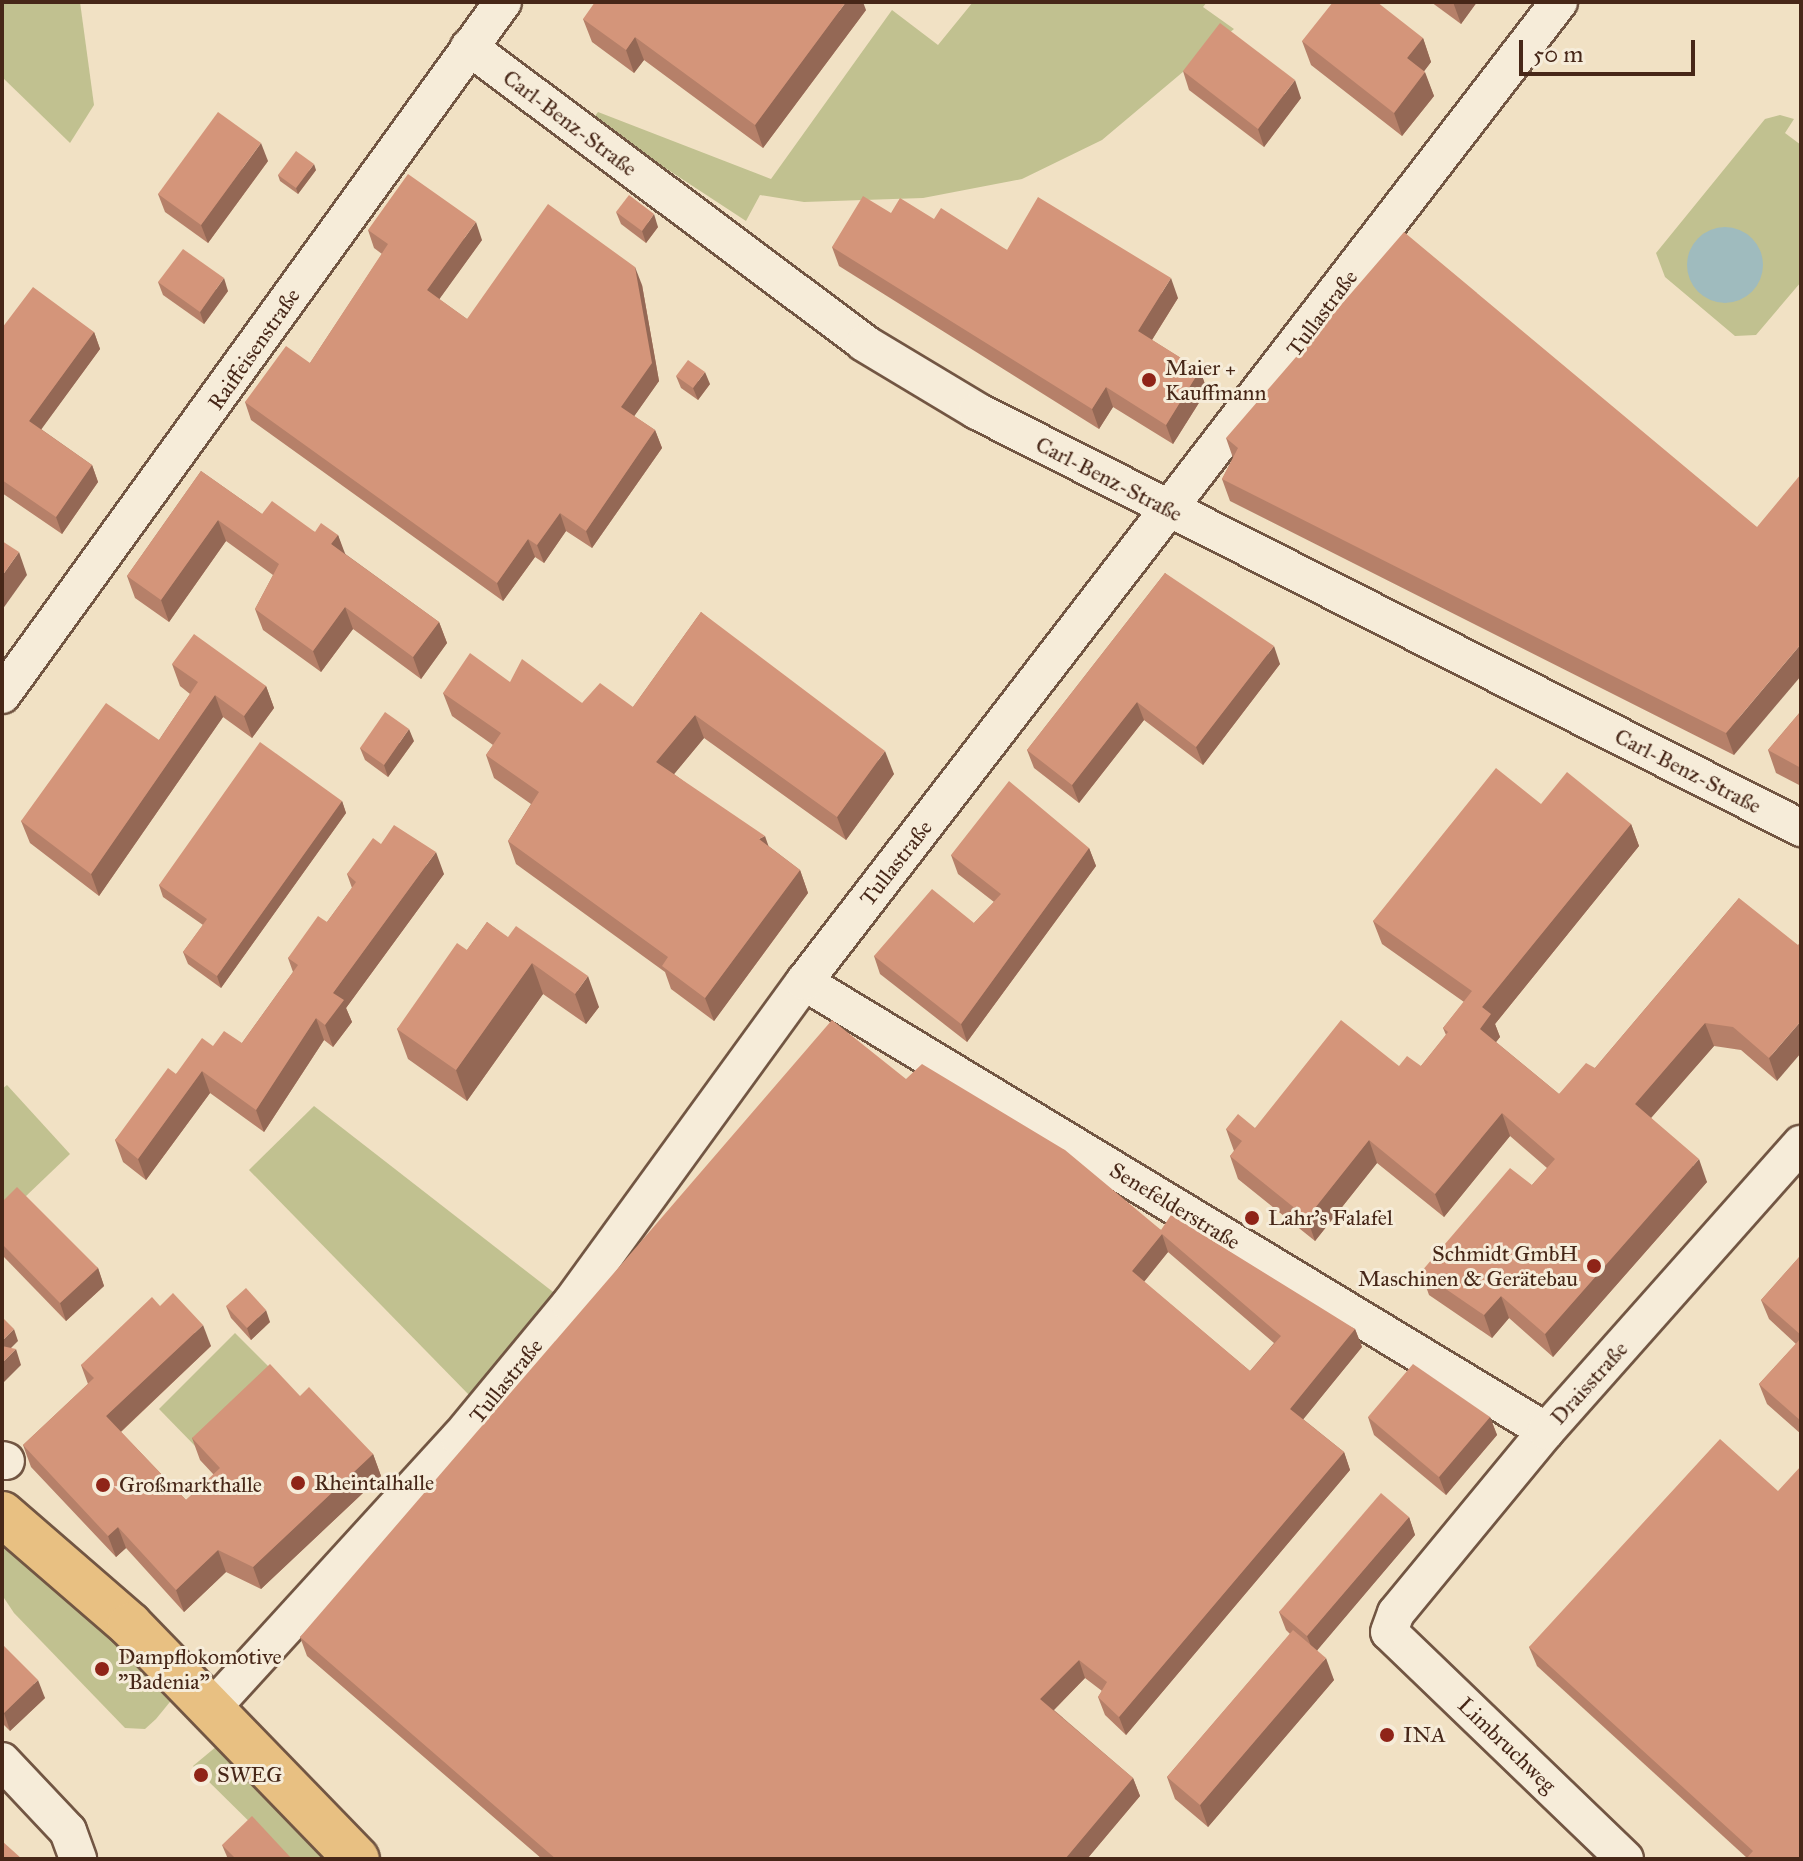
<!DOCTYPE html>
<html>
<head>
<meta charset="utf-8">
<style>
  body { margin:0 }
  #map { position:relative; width:1803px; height:1861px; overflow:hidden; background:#f1e1c4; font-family:"IM FELL Great Primer",serif }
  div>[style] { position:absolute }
  .green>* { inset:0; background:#c1c190 }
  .water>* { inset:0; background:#9fbbbe }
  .round { border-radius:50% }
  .roads { filter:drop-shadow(2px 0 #725643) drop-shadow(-2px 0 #725643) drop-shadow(0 2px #725643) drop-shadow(0 -2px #725643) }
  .minor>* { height:36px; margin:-18px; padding:0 18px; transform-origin:18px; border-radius:18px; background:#f6ecd9 }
  .major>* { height:44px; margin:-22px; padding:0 22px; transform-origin:22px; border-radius:22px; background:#e8c082 }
  .wall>* { inset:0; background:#b68069 }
  .shaded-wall>* { inset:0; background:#946855 }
  .building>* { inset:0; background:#d4957a }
  .dots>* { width:22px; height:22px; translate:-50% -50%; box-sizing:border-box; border:4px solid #f6ecd9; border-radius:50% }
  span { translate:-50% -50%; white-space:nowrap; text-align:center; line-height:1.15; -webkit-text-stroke:6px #f6ecd9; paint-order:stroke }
  .street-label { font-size:22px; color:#472718 }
  .poi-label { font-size:22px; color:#472718 }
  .left { translate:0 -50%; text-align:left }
  .right { translate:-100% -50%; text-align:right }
  .frame { position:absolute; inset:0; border:4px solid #472718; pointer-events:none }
  .scale { position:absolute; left:1519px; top:40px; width:176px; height:36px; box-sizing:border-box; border:4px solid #472718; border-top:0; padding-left:10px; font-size:24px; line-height:28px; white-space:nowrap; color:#472718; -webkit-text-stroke:6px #f6ecd9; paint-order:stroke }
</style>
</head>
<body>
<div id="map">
  <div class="green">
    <i style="clip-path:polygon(2px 2px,80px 2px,94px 105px,70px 143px,2px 77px)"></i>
    <i style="clip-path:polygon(973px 2px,1207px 2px,1203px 7px,1234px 29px,1102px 140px,1022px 179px,923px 198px,804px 202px,760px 195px,746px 221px,592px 120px,598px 112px,771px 179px,892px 10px,938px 45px)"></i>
    <i style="clip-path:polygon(1780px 115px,1794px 119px,1785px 133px,1801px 145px,1801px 282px,1756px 335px,1735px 336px,1665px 277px,1656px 253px,1765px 119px)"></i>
    <i style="clip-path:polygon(7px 1085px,70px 1154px,2px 1219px,2px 1089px)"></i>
    <i style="clip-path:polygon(314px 1106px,557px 1295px,472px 1398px,249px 1170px)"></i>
    <i style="clip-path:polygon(235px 1333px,275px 1373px,198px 1449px,159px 1409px)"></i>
    <i style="clip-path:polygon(2px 1545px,41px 1571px,174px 1697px,156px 1719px,145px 1729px,125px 1728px,14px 1613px,2px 1595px)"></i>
    <i style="clip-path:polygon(217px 1746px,333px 1859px,287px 1859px,193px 1766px)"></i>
  </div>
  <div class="water">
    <i class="round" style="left:1687px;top:227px;width:76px;height:76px"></i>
  </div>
  <div class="roads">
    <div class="minor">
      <i style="left:469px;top:47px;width:494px;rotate:36.8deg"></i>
      <i style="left:864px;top:343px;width:132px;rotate:31deg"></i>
      <i style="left:977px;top:411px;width:924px;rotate:26.84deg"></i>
      <i style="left:2px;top:695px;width:855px;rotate:-54.14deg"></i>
      <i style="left:804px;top:982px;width:867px;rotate:31.18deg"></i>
      <i style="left:2px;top:1460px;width:4px;rotate:14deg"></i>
      <i style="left:213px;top:1707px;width:365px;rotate:-47.6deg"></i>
      <i style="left:459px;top:1438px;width:174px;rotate:-50.4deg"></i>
      <i style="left:570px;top:1304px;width:398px;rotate:-54deg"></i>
      <i style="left:804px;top:982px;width:1237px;rotate:-52.39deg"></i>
      <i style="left:2px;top:1761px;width:96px;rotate:46.7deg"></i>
      <i style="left:68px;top:1831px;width:30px;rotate:70deg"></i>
      <i style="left:1625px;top:1859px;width:327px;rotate:-136.1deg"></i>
      <i style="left:1389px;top:1632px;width:20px;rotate:-70deg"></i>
      <i style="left:1396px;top:1613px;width:236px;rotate:-50.5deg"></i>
      <i style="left:1546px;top:1431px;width:384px;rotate:-48.4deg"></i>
    </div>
    <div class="major">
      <i style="left:2px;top:1514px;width:169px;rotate:40.9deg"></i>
      <i style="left:130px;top:1625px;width:326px;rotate:45.9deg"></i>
    </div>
  </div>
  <div class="wall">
    <i style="clip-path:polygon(1431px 2px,1477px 2px,1461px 24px)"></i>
    <i style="clip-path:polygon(866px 10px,763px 148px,644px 60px,634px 73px,592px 42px,583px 19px)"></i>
    <i style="clip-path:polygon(1423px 38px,1431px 62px,1424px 71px,1434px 96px,1402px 136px,1311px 65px,1302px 41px)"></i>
    <i style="clip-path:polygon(1183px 71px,1301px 98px,1264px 147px,1189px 90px)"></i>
    <i style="clip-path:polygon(268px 161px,208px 243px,165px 212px,158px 194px)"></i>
    <i style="clip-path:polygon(316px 170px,298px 194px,280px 181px,278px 175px)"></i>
    <i style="clip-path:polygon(616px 212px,658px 227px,646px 243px,621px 224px)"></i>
    <i style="clip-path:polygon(934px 219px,1007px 250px,1178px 298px,1152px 340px,1200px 370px,1207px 390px,1173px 444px,1113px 407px,1099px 429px,839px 266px,832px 247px)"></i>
    <i style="clip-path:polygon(368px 230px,482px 240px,439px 299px,467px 319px,642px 285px,659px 381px,634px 416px,655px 430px,662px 448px,592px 548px,566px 531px,544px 563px,535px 557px,503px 601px,251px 420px,245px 402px,310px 363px,382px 254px,374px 248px)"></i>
    <i style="clip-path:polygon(158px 282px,228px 291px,204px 324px,163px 295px)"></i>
    <i style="clip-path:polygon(2px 328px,94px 332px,100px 349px,41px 429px,92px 465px,98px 482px,62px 534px,2px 493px)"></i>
    <i style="clip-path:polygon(676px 376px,710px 384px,698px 400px,681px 388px)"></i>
    <i style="clip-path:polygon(1226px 438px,1757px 527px,1734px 755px,1230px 501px,1222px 479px,1233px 458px)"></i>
    <i style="clip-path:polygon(201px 471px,262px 514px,315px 532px,338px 535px,344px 553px,439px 622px,447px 643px,421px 679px,353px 629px,321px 672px,263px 630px,255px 609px,273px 575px,226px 541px,169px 622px,135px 598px,127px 576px)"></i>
    <i style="clip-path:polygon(1165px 573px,1280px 664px,1203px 765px,1144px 720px,1079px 803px,1034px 768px,1027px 750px)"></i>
    <i style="clip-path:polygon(701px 612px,894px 774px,846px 840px,704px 738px,674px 774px,800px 870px,808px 893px,714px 1021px,671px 989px,665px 972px,516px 864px,508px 841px,531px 804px,494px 778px,486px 755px,493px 745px,452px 716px,443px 693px,510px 682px,582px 703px,633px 707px)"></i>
    <i style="clip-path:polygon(172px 664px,266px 686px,274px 708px,252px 738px,223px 717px,99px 896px,30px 843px,21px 821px,159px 740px,190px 694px,180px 686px)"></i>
    <i style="clip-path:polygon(1801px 711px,1801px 786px,1776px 773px,1768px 750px)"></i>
    <i style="clip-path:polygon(414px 741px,388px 777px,365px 760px,360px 748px)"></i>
    <i style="clip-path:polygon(342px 801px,346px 813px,221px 988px,188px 964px,183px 952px,203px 925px,163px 897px,159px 885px)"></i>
    <i style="clip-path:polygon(1541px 804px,1631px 824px,1639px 846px,1495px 1024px,1500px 1037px,1496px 1042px,1559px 1094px,1595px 1068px,1739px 898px,1777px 1081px,1741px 1050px,1714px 1046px,1651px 1118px,1707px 1182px,1553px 1357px,1509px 1318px,1492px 1338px,1429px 1295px,1421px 1272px,1532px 1185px,1547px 1168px,1510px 1136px,1444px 1217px,1377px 1163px,1315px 1241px,1238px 1179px,1230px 1156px,1234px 1151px,1226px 1129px,1255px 1128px,1399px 1066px,1421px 1066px,1446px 1035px,1443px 1028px,1464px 1002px,1382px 944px,1373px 921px)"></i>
    <i style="clip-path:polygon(381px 844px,444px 874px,346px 1008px,352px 1022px,333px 1047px,324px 1040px,264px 1132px,210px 1093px,146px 1180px,123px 1162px,115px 1140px,176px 1074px,213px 1046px,242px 1043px,293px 972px,288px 958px,327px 922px,352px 888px,347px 874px)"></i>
    <i style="clip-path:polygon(1089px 848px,1096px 866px,967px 1042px,880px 974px,874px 956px,974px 923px,994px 902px,958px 874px,951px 855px)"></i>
    <i style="clip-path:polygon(487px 922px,599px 1007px,586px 1024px,543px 994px,467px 1101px,408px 1059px,397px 1029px,467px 950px)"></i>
    <i style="clip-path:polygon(evenodd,906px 1079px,1161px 1230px,1355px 1329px,1362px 1347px,1303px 1419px,1344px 1452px,1350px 1470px,1126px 1735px,1105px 1715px,1098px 1697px,1102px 1691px,1085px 1678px,1054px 1710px,1133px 1778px,1140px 1796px,1087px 1859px,542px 1859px,307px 1656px,300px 1637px,906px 1079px,1168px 1252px,1274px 1343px,1250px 1371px,1144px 1282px,1168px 1252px)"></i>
    <i style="clip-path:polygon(2px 1202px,98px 1268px,104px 1286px,66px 1321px,2px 1255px)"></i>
    <i style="clip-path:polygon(1801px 1255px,1801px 1434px,1767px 1404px,1759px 1384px,1796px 1344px,1769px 1319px,1761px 1300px)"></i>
    <i style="clip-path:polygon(160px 1306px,211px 1346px,121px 1432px,186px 1500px,214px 1475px,200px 1460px,192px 1438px,300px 1396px,373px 1454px,381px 1476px,261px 1589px,226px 1572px,184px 1612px,126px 1548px,116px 1557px,31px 1467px,23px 1445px,88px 1384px,81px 1365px)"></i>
    <i style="clip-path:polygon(226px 1306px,270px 1322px,251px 1340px,231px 1318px)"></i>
    <i style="clip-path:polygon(1368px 1417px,1490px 1417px,1497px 1435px,1446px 1495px,1374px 1435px)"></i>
    <i style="clip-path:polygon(1778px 1491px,1801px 1859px,1747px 1858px,1537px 1666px,1529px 1647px)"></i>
    <i style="clip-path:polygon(1409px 1517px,1415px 1535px,1317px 1650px,1334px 1680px,1208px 1827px,1175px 1799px,1167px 1777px,1290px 1634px,1286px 1630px,1279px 1612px)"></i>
    <i style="clip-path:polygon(2px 1644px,45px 1698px,10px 1731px,2px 1723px)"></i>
    <i style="clip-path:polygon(222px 1845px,292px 1859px,228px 1859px)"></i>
  </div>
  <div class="shaded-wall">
    <i style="clip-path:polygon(846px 2px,863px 2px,866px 10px,763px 148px,755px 125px)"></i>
    <i style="clip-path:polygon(1453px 2px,1477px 2px,1461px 24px)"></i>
    <i style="clip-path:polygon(635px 37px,644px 60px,634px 73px,626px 50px)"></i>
    <i style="clip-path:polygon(1423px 38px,1431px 62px,1416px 82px,1407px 58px)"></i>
    <i style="clip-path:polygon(1425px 72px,1434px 96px,1402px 136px,1394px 113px)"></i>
    <i style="clip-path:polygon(1295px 80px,1301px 98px,1264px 147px,1258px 129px)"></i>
    <i style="clip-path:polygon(261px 143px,268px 161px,208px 243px,201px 225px)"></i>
    <i style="clip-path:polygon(314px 164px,316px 170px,298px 194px,296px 188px)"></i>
    <i style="clip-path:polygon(654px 214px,658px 227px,646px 243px,642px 231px)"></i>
    <i style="clip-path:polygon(476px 222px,482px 240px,433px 308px,427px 290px)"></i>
    <i style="clip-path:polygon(635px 267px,642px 285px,659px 381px,628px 425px,621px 407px)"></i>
    <i style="clip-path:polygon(224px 278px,228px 291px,204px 324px,200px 312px)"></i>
    <i style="clip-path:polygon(1171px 278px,1178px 298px,1145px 351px,1138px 331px)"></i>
    <i style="clip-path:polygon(94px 332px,100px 349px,35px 438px,29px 421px)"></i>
    <i style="clip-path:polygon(1200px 370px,1207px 390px,1173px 444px,1166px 425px)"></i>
    <i style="clip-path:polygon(705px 372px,710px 384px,698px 400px,693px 388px)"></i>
    <i style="clip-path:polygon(1106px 387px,1113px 407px,1099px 429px,1092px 409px)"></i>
    <i style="clip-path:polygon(655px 430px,662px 448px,592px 548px,586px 531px)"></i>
    <i style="clip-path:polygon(92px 465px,98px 482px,62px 534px,56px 517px)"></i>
    <i style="clip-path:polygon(560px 513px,566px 531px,544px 563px,537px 545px)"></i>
    <i style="clip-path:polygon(218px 520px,226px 541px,169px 622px,161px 600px)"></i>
    <i style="clip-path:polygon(338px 535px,346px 556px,331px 544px)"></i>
    <i style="clip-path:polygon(528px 539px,535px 557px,503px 601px,497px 583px)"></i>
    <i style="clip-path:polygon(19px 552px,27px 575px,2px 610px,2px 576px)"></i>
    <i style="clip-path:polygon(345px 607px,353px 629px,321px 672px,313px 651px)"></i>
    <i style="clip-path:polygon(439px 622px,447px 643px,421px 679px,413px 657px)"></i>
    <i style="clip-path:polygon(1801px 644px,1801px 676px,1734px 755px,1726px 733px)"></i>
    <i style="clip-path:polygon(1274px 646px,1280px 664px,1203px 765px,1196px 747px)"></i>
    <i style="clip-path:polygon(266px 686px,274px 708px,252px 738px,244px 716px)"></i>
    <i style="clip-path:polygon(215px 695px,223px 717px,99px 896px,91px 874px)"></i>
    <i style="clip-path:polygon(1137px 702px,1144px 720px,1079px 803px,1072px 785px)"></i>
    <i style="clip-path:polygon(695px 715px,704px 738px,665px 785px,656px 762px)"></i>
    <i style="clip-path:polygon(409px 729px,414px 741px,388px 777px,384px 765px)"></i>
    <i style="clip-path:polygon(885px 751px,894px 774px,846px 840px,837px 817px)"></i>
    <i style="clip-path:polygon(342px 801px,346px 813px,221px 988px,217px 976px)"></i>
    <i style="clip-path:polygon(1631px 824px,1639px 846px,1495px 1024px,1500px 1037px,1488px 1052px,1480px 1029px,1482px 1007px)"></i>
    <i style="clip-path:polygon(765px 836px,773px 859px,759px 839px)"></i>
    <i style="clip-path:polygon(1089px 848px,1096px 866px,967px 1042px,961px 1024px)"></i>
    <i style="clip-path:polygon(436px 852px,444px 874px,346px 1008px,352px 1022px,333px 1047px,325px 1025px,333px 993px)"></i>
    <i style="clip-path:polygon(800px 870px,808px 893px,714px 1021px,705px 998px)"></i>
    <i style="clip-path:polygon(532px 963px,543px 994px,467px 1101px,456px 1070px)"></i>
    <i style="clip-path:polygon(588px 976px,599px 1007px,586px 1024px,575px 994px)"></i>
    <i style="clip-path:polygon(316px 1018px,324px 1040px,264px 1132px,256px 1110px)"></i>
    <i style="clip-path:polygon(1801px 1021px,1801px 1053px,1777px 1081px,1769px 1058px)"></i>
    <i style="clip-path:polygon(1705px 1023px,1714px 1046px,1643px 1127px,1635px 1104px)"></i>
    <i style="clip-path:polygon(202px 1071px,210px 1093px,146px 1180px,138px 1159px)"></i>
    <i style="clip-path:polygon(1502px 1113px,1510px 1136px,1444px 1217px,1435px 1194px)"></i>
    <i style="clip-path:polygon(1369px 1140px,1377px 1163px,1315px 1241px,1307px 1218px)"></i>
    <i style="clip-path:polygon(1699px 1159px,1707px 1182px,1553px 1357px,1545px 1334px)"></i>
    <i style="clip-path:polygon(1162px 1234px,1168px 1252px,1138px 1289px,1132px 1271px)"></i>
    <i style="clip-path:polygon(98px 1268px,104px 1286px,66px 1321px,60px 1303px)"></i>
    <i style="clip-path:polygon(1501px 1296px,1509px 1318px,1492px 1338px,1484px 1315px)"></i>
    <i style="clip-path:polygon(266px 1310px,270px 1322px,251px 1340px,247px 1328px)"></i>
    <i style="clip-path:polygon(203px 1325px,211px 1346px,114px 1438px,106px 1416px)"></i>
    <i style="clip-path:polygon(14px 1329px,18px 1341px,3px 1356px,2px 1341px)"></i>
    <i style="clip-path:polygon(1355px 1329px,1362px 1347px,1297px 1427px,1290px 1409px)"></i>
    <i style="clip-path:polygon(16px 1349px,21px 1365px,2px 1384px,2px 1363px)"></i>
    <i style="clip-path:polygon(1490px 1417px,1497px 1435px,1446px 1495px,1439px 1477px)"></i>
    <i style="clip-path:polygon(1344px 1452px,1350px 1470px,1126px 1735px,1119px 1717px)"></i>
    <i style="clip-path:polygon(373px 1454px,381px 1476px,261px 1589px,253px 1567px)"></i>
    <i style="clip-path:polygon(1409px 1517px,1415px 1535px,1314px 1654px,1307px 1636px)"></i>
    <i style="clip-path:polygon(118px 1527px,126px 1548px,116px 1557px,108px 1536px)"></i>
    <i style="clip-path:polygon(218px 1550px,226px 1572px,184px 1612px,176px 1590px)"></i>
    <i style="clip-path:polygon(1326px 1658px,1334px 1680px,1208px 1827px,1200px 1805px)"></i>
    <i style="clip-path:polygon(1079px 1660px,1085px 1678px,1047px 1717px,1040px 1699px)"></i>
    <i style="clip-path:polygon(38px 1680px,45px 1698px,10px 1731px,4px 1713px)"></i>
    <i style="clip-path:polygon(1133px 1778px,1140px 1796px,1087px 1859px,1065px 1859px)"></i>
  </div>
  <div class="building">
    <i style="clip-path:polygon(595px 2px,846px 2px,755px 125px,635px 37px,626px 50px,583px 19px)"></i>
    <i style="clip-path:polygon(1333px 2px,1377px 2px,1423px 38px,1407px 58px,1425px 72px,1394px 113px,1302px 41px)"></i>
    <i style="clip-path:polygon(1220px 23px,1295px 80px,1258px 129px,1183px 71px)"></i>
    <i style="clip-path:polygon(218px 112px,261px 143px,201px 225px,158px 194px)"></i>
    <i style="clip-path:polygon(296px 151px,314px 164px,296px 188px,278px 175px)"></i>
    <i style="clip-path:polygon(408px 174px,476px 222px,427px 290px,467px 319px,548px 204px,635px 267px,652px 363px,621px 407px,655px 430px,586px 531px,560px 513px,537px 545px,528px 539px,497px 583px,245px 402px,286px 346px,310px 363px,388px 244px,368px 230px)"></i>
    <i style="clip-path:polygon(629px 195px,654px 214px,642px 231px,616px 212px)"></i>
    <i style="clip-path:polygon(863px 196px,891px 213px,900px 198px,934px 219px,941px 208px,1007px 250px,1038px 197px,1171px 278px,1138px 331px,1200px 370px,1166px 425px,1106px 387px,1092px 409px,832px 247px)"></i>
    <i style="clip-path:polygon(1404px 232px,1757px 527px,1801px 474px,1801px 644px,1726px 733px,1222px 479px,1238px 448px,1226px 438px)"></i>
    <i style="clip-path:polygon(183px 249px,224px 278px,200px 312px,158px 282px)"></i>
    <i style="clip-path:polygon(33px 287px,94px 332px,29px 421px,92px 465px,56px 517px,2px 480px,2px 328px)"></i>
    <i style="clip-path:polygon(688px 360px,705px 372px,693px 388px,676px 376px)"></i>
    <i style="clip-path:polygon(201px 471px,262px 514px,272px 501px,315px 532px,321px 523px,338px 535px,331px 544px,439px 622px,413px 657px,345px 607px,313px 651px,255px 609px,279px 564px,218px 520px,161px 600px,127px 576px)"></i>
    <i style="clip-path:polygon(2px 541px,19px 552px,2px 576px)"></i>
    <i style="clip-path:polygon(1165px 573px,1274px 646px,1196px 747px,1137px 702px,1072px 785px,1027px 750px)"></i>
    <i style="clip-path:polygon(701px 612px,885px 751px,837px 817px,695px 715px,656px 762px,765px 836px,759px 839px,800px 870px,705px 998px,662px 966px,668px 957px,508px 841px,539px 792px,486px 755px,501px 733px,443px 693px,470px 653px,510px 682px,522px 659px,582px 703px,600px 683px,633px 707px)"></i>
    <i style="clip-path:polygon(194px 634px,266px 686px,244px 716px,215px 695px,91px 874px,21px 821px,106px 703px,159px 740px,198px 682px,172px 664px)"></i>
    <i style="clip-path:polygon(1801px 711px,1801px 768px,1768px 750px)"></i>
    <i style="clip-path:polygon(385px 712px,409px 729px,384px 765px,360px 748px)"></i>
    <i style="clip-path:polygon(260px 742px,342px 801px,217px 976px,183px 952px,207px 919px,159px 885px)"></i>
    <i style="clip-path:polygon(1496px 768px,1541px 804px,1567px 772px,1631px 824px,1482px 1007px,1491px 1014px,1480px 1029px,1559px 1094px,1586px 1063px,1595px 1068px,1739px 898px,1798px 945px,1801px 941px,1801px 1021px,1769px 1058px,1733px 1027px,1705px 1023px,1635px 1104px,1699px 1159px,1545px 1334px,1501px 1296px,1484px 1315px,1421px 1272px,1510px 1168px,1532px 1185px,1555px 1159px,1502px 1113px,1435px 1194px,1369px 1140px,1307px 1218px,1230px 1156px,1242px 1141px,1226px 1129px,1238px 1114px,1255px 1128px,1341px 1020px,1399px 1066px,1407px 1056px,1421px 1066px,1448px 1032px,1443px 1028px,1472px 991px,1373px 921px)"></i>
    <i style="clip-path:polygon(1009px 781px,1089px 848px,961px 1024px,874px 956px,932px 889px,974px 923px,1001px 894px,951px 855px)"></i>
    <i style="clip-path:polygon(394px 825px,436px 852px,333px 993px,344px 1000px,325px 1025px,316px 1018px,256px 1110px,202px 1071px,138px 1159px,115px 1140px,168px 1068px,176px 1074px,202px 1038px,213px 1046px,224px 1031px,242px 1043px,298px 965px,288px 958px,318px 916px,327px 922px,356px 882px,347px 874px,373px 838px,381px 844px)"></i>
    <i style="clip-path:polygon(487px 922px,508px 937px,516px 926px,588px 976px,575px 994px,532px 963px,456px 1070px,397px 1029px,457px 943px,467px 950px)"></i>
    <i style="clip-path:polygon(evenodd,832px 1020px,906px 1079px,922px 1064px,1065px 1150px,1161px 1230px,1171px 1215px,1355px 1329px,1290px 1409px,1344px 1452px,1119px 1717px,1098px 1697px,1107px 1682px,1079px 1660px,1040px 1699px,1133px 1778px,1065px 1859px,556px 1859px,300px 1637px,832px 1020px,1162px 1234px,1281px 1336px,1250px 1371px,1132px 1271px,1162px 1234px)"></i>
    <i style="clip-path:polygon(17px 1187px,98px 1268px,60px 1303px,2px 1244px,2px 1202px)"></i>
    <i style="clip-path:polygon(1801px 1255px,1801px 1335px,1761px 1300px)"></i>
    <i style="clip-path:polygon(246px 1288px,266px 1310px,247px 1328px,226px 1306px)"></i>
    <i style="clip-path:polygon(173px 1293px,203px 1325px,106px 1416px,186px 1500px,220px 1468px,192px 1438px,270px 1364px,300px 1396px,309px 1387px,373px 1454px,253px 1567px,218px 1550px,176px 1590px,118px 1527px,108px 1536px,23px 1445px,94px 1378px,81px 1365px,152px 1297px,160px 1306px)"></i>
    <i style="clip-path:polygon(2px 1317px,14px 1329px,2px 1341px)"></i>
    <i style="clip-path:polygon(1801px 1338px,1801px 1421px,1759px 1384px)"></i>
    <i style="clip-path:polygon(2px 1346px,16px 1349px,2px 1363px)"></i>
    <i style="clip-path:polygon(1413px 1364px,1490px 1417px,1439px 1477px,1368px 1417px)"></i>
    <i style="clip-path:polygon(1720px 1439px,1778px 1491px,1801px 1466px,1801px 1859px,1746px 1859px,1753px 1851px,1529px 1647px)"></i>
    <i style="clip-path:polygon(1381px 1493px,1409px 1517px,1307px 1636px,1279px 1612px)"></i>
    <i style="clip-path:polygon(1293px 1630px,1326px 1658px,1200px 1805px,1167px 1777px)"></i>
    <i style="clip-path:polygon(2px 1644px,38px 1680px,4px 1713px,2px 1712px)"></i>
    <i style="clip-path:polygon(252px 1816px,292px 1859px,236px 1859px,222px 1845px)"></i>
    <i style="clip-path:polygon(2px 1841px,22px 1859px,2px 1859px)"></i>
  </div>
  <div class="dots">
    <i style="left:1149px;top:380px;background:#8f2418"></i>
    <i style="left:1252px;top:1218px;background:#8f2418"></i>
    <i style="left:1594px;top:1266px;background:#8f2418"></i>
    <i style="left:298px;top:1483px;background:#8f2418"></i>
    <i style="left:103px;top:1485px;background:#8f2418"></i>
    <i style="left:102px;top:1669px;background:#8f2418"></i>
    <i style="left:1387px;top:1735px;background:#8f2418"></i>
    <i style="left:201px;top:1775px;background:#8f2418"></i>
  </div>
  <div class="street-label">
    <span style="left:570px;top:123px;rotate:37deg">Carl-Benz-Straße</span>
    <span style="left:1322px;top:313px;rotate:-53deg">Tullastraße</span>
    <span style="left:254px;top:349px;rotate:-55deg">Raiffeisenstraße</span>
    <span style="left:1109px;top:479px;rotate:27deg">Carl-Benz-Straße</span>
    <span style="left:1688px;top:771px;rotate:27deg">Carl-Benz-Straße</span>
    <span style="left:896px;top:863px;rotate:-52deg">Tullastraße</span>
    <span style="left:1175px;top:1206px;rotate:31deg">Senefelderstraße</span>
    <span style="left:506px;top:1381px;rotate:-51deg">Tullastraße</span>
    <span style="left:1589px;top:1383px;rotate:-48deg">Draisstraße</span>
    <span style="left:1507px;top:1745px;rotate:44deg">Limbruchweg</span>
  </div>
  <div class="poi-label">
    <span class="left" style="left:1165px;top:380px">Maier +<br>Kauffmann</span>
    <span class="left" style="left:1268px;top:1218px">Lahr's Falafel</span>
    <span class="right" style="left:1578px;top:1266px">Schmidt GmbH<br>Maschinen &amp; Gerätebau</span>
    <span class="left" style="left:314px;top:1483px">Rheintalhalle</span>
    <span class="left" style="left:119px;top:1485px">Großmarkthalle</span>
    <span class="left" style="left:118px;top:1669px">Dampflokomotive<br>"Badenia"</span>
    <span class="left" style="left:1403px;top:1735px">INA</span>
    <span class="left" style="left:217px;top:1775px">SWEG</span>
  </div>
  <div class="frame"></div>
  <div class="scale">50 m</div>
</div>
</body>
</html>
